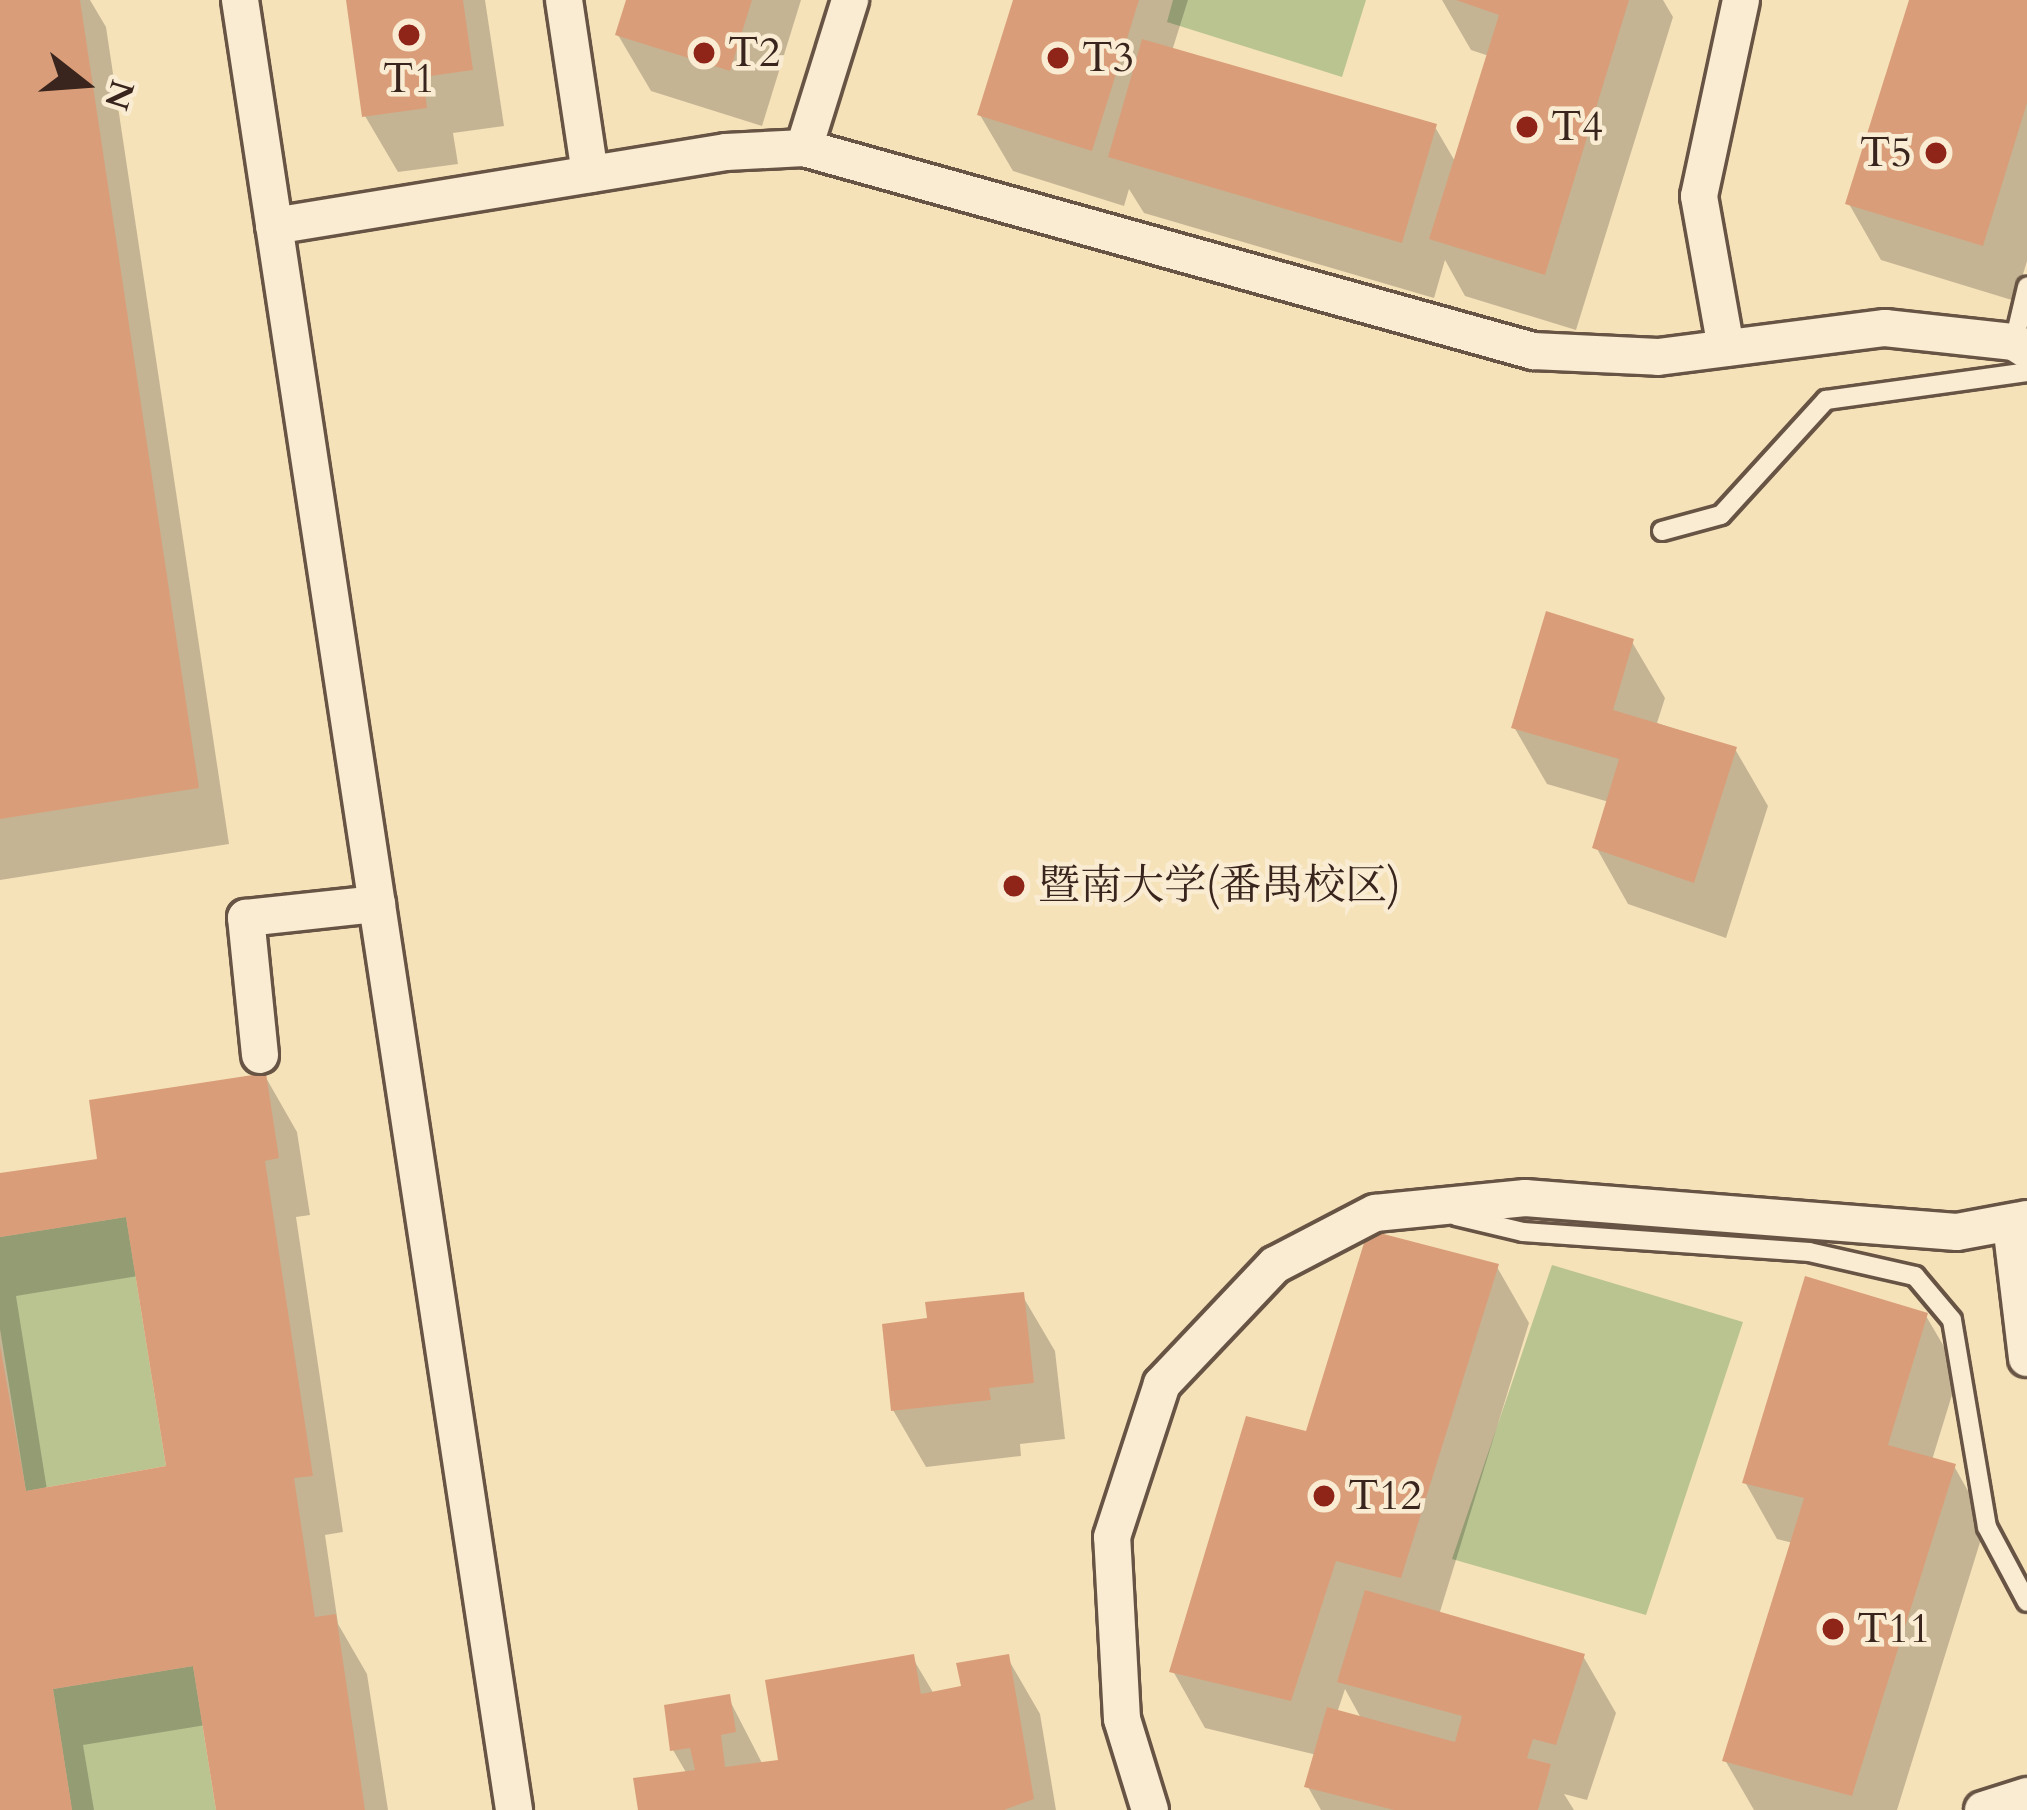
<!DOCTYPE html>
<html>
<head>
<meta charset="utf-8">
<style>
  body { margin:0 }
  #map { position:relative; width:2027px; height:1810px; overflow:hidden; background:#f6e2b9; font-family:Cardo,"Noto Serif SC",serif }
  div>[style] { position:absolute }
  .green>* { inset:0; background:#b9c491 }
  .shadow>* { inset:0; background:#0003 }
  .building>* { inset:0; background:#d99e79 }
  .roads { filter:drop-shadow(3px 0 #685444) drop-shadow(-3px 0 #685444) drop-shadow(0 3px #685444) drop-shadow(0 -3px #685444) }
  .service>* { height:18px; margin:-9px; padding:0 9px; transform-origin:9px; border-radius:9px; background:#f9ecd2 }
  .minor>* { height:36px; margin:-18px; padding:0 18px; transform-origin:18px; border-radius:18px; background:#f9ecd2 }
  .dots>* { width:33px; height:33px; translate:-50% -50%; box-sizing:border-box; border:6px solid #f9ecd2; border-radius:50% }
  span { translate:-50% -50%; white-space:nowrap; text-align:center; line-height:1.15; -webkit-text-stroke:9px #f9ecd2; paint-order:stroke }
  .poi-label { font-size:42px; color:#39251d }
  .left { translate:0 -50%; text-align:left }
  .right { translate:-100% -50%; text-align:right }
  .north { position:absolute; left:24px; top:24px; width:120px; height:120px; -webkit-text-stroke:9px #f9ecd2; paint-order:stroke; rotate:107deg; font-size:33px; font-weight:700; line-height:48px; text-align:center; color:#39251d }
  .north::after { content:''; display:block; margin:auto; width:42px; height:54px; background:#39251d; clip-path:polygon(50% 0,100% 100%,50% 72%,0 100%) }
</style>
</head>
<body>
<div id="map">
  <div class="green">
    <i style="clip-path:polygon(1173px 0,1366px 0,1342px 77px,1167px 22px)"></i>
    <i style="clip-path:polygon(126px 1217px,166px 1466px,26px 1491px,0 1329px,0 1237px)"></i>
    <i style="clip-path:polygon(1552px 1265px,1743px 1322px,1646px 1615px,1452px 1559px)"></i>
    <i style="clip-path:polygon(193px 1666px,216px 1810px,72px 1810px,53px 1689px)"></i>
  </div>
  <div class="shadow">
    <i style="clip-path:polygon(0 0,90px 0,106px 27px,229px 844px,0 880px)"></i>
    <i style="clip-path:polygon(349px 0,485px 0,504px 126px,453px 133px,458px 164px,398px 172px,365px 116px)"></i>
    <i style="clip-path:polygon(629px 0,801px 0,762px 126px,651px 91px,618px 35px)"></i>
    <i style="clip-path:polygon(1016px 0,1188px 0,1172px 51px,1435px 127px,1456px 163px,1489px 56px,1471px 50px,1442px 0,1663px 0,1673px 17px,1576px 330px,1465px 296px,1445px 260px,1434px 298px,1144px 213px,1129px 189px,1124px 206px,1013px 171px,980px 115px)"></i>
    <i style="clip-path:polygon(1912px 0,2027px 0,2027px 261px,2015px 301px,1881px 260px,1849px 204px)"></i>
    <i style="clip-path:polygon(1632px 642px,1665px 698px,1657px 723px,1735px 749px,1768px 806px,1726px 938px,1628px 904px,1596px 847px,1609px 802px,1547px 784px,1514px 727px)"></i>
    <i style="clip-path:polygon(evenodd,265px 1076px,297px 1132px,310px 1215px,296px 1217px,343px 1532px,325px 1535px,338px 1624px,367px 1674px,388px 1810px,219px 1810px,206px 1725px,83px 1745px,94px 1810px,0 1810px,0 1176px,101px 1161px,265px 1076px,138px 1276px,169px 1469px,47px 1490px,16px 1296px,138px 1276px)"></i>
    <i style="clip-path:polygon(evenodd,1497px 1267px,1529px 1323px,1439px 1615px,1583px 1656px,1616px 1713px,1587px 1800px,1564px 1794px,1574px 1810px,1321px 1810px,1308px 1787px,1317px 1755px,1205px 1728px,1173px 1671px,1308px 1435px,1497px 1267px,1345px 1689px,1362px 1720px,1337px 1713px,1345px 1689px)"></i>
    <i style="clip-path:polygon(1022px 1295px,1055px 1351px,1065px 1439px,1020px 1444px,1021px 1456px,926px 1467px,893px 1410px,930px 1321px)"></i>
    <i style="clip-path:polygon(1926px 1316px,1959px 1372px,1932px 1460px,1954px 1466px,1986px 1523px,1897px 1810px,1754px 1810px,1725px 1760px,1793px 1543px,1777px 1539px,1745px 1482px)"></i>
    <i style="clip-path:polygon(912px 1657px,934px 1694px,964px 1689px,1007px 1657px,1040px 1714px,1056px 1810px,641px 1810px,687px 1774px,673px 1750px,728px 1697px,763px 1765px,782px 1762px)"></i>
  </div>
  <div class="building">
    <i style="clip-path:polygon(0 0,80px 0,199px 788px,0 819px)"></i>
    <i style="clip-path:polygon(346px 0,463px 0,473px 70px,423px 77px,427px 108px,362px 117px)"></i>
    <i style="clip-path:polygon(626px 0,752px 0,730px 71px,615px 35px)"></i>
    <i style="clip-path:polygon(1013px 0,1139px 0,1092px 151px,977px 115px)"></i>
    <i style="clip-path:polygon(1456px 0,1629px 0,1545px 275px,1429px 239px,1499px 15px)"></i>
    <i style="clip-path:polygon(1909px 0,2027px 0,2027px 103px,1983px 246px,1845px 204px)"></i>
    <i style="clip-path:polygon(1142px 39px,1437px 124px,1402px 243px,1108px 157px)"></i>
    <i style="clip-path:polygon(1546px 611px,1634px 639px,1613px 710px,1737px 747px,1694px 883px,1592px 848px,1619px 759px,1511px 728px)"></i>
    <i style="clip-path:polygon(266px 1073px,279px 1158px,265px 1161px,313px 1476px,294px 1478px,315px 1617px,336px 1614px,365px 1810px,216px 1810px,193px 1666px,53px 1689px,72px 1810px,0 1810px,0 1345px,26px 1491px,166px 1466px,126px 1217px,0 1237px,0 1173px,97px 1159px,89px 1100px)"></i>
    <i style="clip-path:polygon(1368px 1230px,1499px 1264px,1401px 1578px,1336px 1561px,1291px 1701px,1169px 1672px,1246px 1416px,1306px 1431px)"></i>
    <i style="clip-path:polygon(1805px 1276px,1928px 1313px,1888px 1445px,1956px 1464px,1852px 1796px,1722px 1761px,1804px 1498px,1742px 1483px)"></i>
    <i style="clip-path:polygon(1024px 1292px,1034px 1383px,989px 1388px,991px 1400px,891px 1411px,882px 1324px,927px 1318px,925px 1302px)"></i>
    <i style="clip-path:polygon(1365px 1590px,1585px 1654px,1556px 1745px,1533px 1739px,1527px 1758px,1551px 1764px,1538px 1810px,1394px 1810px,1304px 1787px,1327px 1707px,1455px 1742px,1462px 1716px,1337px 1682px)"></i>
    <i style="clip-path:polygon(914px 1654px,921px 1694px,961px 1686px,956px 1663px,1009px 1654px,1034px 1799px,1004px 1810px,638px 1810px,633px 1778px,695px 1770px,690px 1748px,670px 1751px,664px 1705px,730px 1694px,736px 1732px,721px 1735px,725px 1767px,778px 1760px,765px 1680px)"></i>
  </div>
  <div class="roads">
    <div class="service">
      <i style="left:2014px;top:342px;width:57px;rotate:-76.7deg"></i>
      <i style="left:1662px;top:531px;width:61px;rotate:-15.2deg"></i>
      <i style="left:1721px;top:515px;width:156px;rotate:-47.6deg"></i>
      <i style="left:1826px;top:400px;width:203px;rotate:-7.9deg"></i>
      <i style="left:1456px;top:1216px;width:69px;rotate:13.4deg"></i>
      <i style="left:1523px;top:1232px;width:287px;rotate:4deg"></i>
      <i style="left:1809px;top:1252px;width:109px;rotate:12.8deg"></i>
      <i style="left:1915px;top:1276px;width:57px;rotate:49.9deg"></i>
      <i style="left:1952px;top:1320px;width:210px;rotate:80.4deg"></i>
      <i style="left:1987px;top:1527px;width:85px;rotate:61.9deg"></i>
    </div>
    <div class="minor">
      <i style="left:240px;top:0;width:1831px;rotate:81.39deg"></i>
      <i style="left:564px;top:0;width:176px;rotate:81.5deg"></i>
      <i style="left:804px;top:148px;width:155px;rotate:-72.7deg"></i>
      <i style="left:274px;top:226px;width:458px;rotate:-9.3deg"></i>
      <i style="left:726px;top:152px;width:78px;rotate:-2.9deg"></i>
      <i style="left:804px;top:148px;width:757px;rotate:15.56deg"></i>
      <i style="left:1533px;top:351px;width:125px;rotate:2.7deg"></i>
      <i style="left:1658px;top:357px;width:229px;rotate:-7.3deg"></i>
      <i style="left:1885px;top:328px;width:130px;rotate:6.2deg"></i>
      <i style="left:2014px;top:342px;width:15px;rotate:32deg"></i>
      <i style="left:1726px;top:348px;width:154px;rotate:-100.1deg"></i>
      <i style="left:1699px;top:196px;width:200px;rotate:-77.9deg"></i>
      <i style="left:260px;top:1055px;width:138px;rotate:-95.8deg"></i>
      <i style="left:246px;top:918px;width:132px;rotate:-6.1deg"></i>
      <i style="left:2011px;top:1224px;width:135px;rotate:83.2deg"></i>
      <i style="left:1150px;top:1810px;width:95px;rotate:-107.1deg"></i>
      <i style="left:1122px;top:1719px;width:182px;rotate:-93.1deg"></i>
      <i style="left:1112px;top:1537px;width:161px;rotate:-71.9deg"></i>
      <i style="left:1162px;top:1384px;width:164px;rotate:-46.5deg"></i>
      <i style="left:1275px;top:1265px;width:113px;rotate:-27.5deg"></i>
      <i style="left:1375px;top:1213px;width:151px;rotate:-5.7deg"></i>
      <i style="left:1525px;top:1198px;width:433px;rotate:4.5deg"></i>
      <i style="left:1957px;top:1232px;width:71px;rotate:-10.5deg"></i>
      <i style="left:1983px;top:1810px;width:46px;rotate:-17.7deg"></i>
    </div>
  </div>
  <div class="dots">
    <i style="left:409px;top:35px;background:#8f2418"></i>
    <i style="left:704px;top:53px;background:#8f2418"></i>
    <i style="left:1058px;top:58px;background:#8f2418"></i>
    <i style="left:1527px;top:127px;background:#8f2418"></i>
    <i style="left:1936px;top:153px;background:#8f2418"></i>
    <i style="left:1014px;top:886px;background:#8f2418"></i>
    <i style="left:1324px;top:1496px;background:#8f2418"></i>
    <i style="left:1833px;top:1629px;background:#8f2418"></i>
  </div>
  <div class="poi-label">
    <span class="left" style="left:728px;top:53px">T2</span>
    <span class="left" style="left:1082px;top:58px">T3</span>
    <span style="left:409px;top:79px">T1</span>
    <span class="left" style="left:1551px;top:127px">T4</span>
    <span class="right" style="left:1912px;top:153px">T5</span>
    <span class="left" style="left:1038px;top:886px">暨南大学(番禺校区)</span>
    <span class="left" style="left:1348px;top:1496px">T12</span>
    <span class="left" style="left:1857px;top:1629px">T11</span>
  </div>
  <div class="north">N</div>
</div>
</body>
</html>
